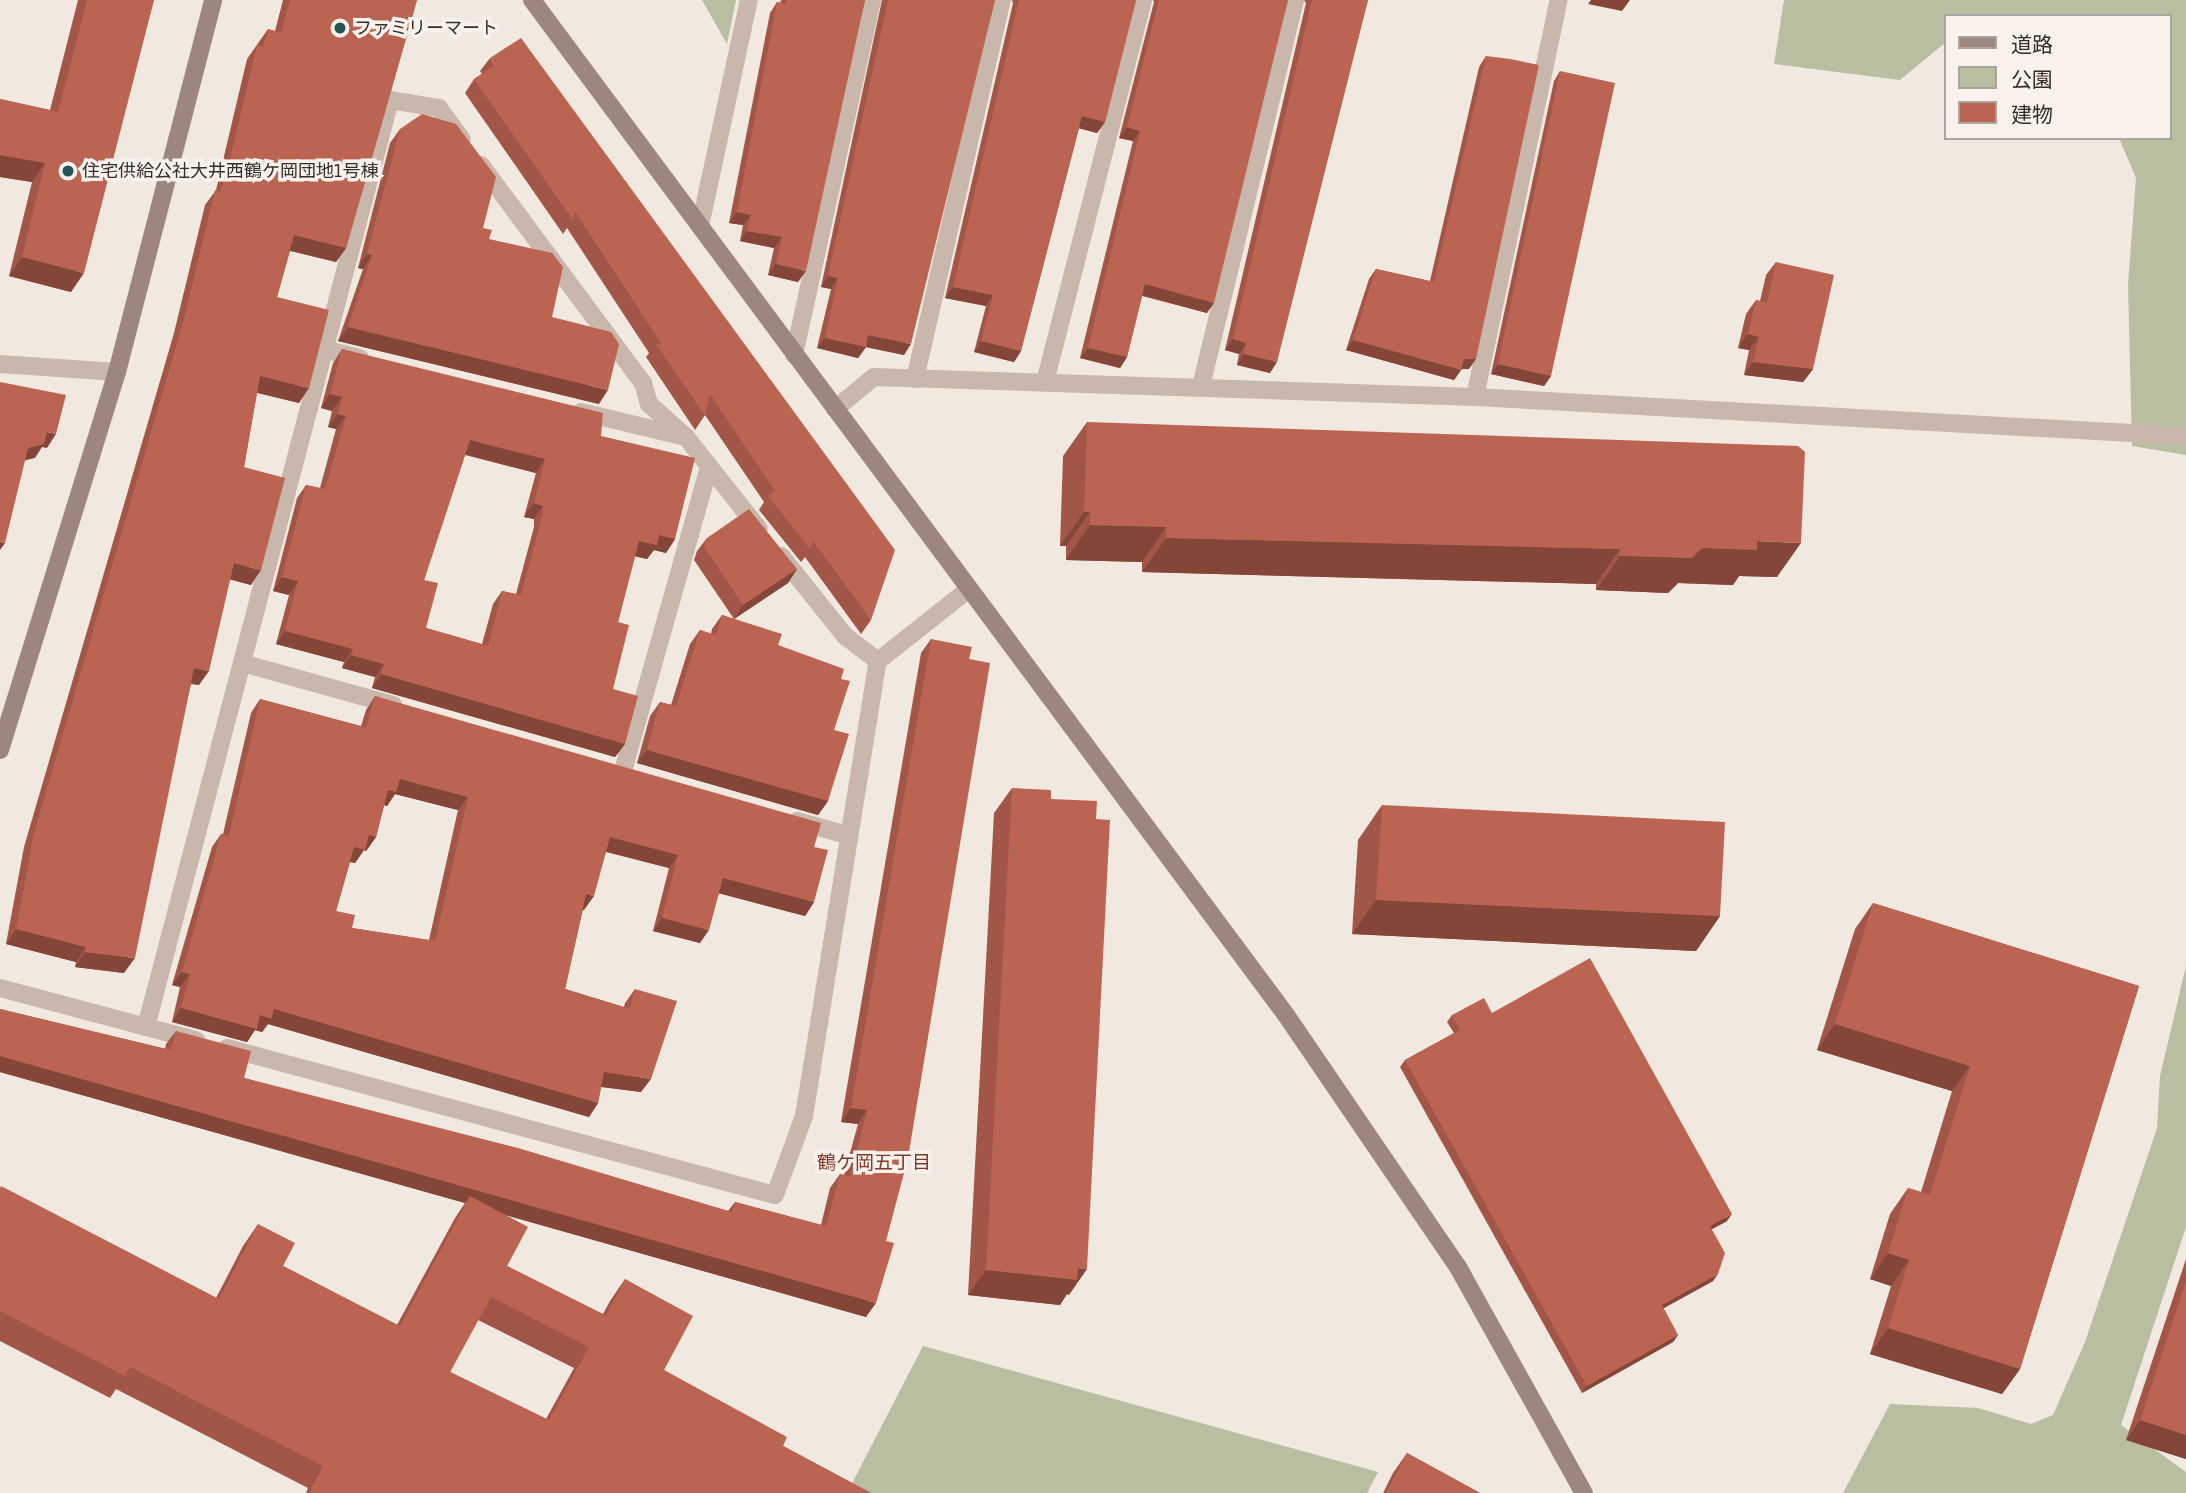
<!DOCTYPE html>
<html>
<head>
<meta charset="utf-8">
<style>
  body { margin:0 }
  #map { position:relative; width:2186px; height:1493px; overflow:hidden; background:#f1e8e0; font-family:"Asap Condensed","Noto Sans JP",sans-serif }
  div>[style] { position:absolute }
  .green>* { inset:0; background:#b7bfa0 }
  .street>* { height:18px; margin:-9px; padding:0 9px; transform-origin:9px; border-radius:9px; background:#c9b7ac }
  .secondary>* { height:18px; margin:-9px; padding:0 9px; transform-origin:9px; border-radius:9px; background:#9c867e }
  .wall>* { inset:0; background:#a25647 }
  .shaded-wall>* { inset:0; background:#844639 }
  .building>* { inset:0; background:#bc6452 }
  .dots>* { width:19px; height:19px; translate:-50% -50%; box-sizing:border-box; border:4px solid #f9f2ec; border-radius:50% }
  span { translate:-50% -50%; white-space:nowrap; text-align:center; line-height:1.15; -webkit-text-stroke:7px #f9f2ec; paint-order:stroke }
  .poi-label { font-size:18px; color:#372e2a }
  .left { translate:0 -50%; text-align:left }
  .neighbourhood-label { font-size:19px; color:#80382a }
  .legend { position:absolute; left:1944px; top:14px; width:228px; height:126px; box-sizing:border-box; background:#f9f2ec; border:2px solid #aba49e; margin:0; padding:9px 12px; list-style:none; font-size:21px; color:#372e2a }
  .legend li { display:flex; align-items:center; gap:14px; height:35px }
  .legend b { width:35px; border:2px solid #aba49e }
</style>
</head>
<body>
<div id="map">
  <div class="green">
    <i style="clip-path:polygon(702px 0,736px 0,727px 44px)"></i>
    <i style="clip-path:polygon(1784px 0,2186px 0,2186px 455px,2132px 446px,2128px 285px,2136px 178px,2119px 138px,2170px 138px,2170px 16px,1946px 16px,1946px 42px,1900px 80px,1774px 64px)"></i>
    <i style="clip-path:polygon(2186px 966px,2186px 1227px,2121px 1425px,2186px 1472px,2186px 1493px,1843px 1493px,1890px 1404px,1978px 1408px,2031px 1424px,2053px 1415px,2085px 1342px,2157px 1128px,2160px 1076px)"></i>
    <i style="clip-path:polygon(923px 1346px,1378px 1472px,1367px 1493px,847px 1493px)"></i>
  </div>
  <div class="street">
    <i style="left:481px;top:165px;width:272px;rotate:53.4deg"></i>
    <i style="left:643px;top:383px;width:22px;rotate:74deg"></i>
    <i style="left:649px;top:404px;width:50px;rotate:41.7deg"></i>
    <i style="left:686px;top:437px;width:108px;rotate:-166.6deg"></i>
    <i style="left:700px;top:226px;width:231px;rotate:-77.8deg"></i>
    <i style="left:327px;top:350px;width:34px;rotate:14deg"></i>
    <i style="left:794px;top:355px;width:363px;rotate:-77.6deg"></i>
    <i style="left:0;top:364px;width:117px;rotate:3.9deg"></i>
    <i style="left:915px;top:379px;width:389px;rotate:-77.1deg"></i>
    <i style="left:1045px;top:382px;width:394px;rotate:-75.6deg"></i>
    <i style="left:1201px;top:386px;width:397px;rotate:-76.3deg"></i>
    <i style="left:1475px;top:397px;width:406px;rotate:-78.1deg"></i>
    <i style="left:835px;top:409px;width:50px;rotate:-39.4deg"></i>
    <i style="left:874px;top:377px;width:601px;rotate:1.91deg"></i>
    <i style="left:1475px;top:397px;width:712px;rotate:3.14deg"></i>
    <i style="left:686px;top:437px;width:117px;rotate:51.6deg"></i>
    <i style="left:781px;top:556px;width:102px;rotate:51.3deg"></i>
    <i style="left:845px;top:636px;width:41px;rotate:37.1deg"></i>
    <i style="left:246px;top:664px;width:153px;rotate:15.6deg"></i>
    <i style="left:623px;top:771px;width:316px;rotate:-74.2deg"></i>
    <i style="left:797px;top:821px;width:52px;rotate:15.6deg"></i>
    <i style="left:0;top:988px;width:203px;rotate:14.9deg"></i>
    <i style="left:146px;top:1027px;width:959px;rotate:-75.25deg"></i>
    <i style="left:390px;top:100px;width:50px;rotate:9.3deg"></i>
    <i style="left:439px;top:108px;width:39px;rotate:54deg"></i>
    <i style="left:227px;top:1048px;width:567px;rotate:15.02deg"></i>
    <i style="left:775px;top:1195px;width:84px;rotate:-69.8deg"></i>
    <i style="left:804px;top:1116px;width:461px;rotate:-80.8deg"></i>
    <i style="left:878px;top:661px;width:116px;rotate:-38.4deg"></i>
  </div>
  <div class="secondary">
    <i style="left:532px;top:0;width:1264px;rotate:53.39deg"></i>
    <i style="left:1286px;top:1015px;width:305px;rotate:55.7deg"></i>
    <i style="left:1458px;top:1267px;width:259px;rotate:60.9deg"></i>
    <i style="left:0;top:750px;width:396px;rotate:-72.8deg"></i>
    <i style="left:117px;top:372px;width:384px;rotate:-75.5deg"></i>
  </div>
  <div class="wall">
    <i style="clip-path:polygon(78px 0,154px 0,71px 292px,9px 276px,32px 182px,0 177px,0 99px,50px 110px)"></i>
    <i style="clip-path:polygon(283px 0,417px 0,346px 248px,336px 262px,290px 251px,277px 297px,299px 403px,257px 392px,244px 467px,251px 585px,230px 579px,199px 685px,191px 684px,124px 973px,75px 967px,76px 962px,6px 944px,24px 847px,174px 333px,205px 205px,216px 190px,247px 59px,268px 29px,275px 31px)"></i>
    <i style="clip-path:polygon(781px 0,865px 0,798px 282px,768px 275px,774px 248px,740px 241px,743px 225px,729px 223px,770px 13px,777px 2px,780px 3px)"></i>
    <i style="clip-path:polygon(882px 0,995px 0,904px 355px,866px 347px,858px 358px,817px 348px,831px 289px,821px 287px)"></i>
    <i style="clip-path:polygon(1012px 0,1136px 0,1105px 122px,1097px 133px,1079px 128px,1021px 351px,1014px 362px,974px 352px,986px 306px,945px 298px,1013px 3px)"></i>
    <i style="clip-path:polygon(1153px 0,1288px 0,1207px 313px,1142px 296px,1127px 357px,1120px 368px,1080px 358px,1133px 141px,1119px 138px,1154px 2px)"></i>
    <i style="clip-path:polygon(1304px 0,1368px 0,1270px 373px,1237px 365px,1239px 354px,1225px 350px,1306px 3px)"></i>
    <i style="clip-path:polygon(1486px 56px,1469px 369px,1462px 369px,1454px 380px,1346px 350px,1369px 279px,1376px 269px,1430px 281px,1479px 67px)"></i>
    <i style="clip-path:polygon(490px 58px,871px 620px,861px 634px,805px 557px,801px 562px,759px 510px,764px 502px,705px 415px,695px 430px,646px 357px,649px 353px,567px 228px,563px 234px,465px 93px,474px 79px,482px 74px,480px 71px)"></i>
    <i style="clip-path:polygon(1560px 71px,1551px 376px,1544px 386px,1491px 374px,1554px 81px)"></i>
    <i style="clip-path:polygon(400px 129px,483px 228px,489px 239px,552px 317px,599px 404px,338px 341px,363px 269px,358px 268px,390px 143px)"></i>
    <i style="clip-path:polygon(1776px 262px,1813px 369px,1803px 382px,1744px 375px,1749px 350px,1738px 348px,1746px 314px,1756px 300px,1760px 301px,1766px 275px)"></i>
    <i style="clip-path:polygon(evenodd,342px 349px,601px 436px,675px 539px,666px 553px,654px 550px,647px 559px,635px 556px,618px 622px,613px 689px,625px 744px,615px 757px,372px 688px,375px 677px,342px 668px,344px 662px,276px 644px,289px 595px,273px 591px,297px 498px,306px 485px,320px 488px,336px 429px,328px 427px,332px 411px,321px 408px,333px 363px,342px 349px,465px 455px,536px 473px,524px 517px,534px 519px,534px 527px,516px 594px,502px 591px,493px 604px,482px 644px,426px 628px,424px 580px,465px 455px)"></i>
    <i style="clip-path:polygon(1087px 422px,1777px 577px,1739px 576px,1733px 585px,1678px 583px,1668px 593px,1596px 590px,1596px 584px,1142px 572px,1142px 562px,1066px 560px,1066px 546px,1060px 546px,1063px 456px)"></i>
    <i style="clip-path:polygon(707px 538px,797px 569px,788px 583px,734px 619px,778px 645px,841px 679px,834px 730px,828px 801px,818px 815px,637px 763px,650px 716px,660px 702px,671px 705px,690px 644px,700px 630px,711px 634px,712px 629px,722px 615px,734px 619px,694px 560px,697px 551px)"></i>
    <i style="clip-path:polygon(evenodd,931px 639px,969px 659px,866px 1317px,505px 1215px,507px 1266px,603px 1314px,610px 1301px,625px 1279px,664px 1370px,783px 1446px,871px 1493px,306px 1493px,308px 1488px,116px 1389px,110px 1398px,0 1341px,0 1188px,216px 1298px,243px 1246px,258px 1224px,283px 1266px,397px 1325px,455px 1218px,465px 1203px,0 1072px,0 1009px,165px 1049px,166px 1044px,176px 1031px,244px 1078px,728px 1211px,735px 1202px,821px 1225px,830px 1188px,840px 1174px,844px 1175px,858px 1124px,841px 1122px,921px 653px,931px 639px,478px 1320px,574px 1368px,546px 1419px,450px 1372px,478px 1320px)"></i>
    <i style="clip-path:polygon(evenodd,375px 696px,814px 847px,814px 902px,805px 916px,719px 893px,700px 943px,653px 931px,669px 868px,606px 852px,584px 910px,583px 909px,565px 989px,624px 1007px,625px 1003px,635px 989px,641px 1092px,601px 1087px,598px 1103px,589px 1117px,268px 1024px,262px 1032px,255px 1030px,247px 1042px,172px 1022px,180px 987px,172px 985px,212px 847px,221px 834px,223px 834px,251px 713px,260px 699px,361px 726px,366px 710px,375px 696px,395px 794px,458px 810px,429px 940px,352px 928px,336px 911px,350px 862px,355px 863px,364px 850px,366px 851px,376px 837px,384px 805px,387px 806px,395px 794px)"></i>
    <i style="clip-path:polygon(1012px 788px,1051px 799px,1069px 1295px,1067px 1294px,1060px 1305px,968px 1295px,994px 813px)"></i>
    <i style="clip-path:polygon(1382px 805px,1720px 916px,1696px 951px,1352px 934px,1358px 840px)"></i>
    <i style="clip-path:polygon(1873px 903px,2139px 986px,2020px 1369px,2002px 1394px,1870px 1354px,1891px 1286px,1870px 1279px,1890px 1214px,1908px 1188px,1921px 1192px,1952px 1091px,1817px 1050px,1855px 929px)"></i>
    <i style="clip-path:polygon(1492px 1013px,1727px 1221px,1712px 1229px,1713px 1281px,1663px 1308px,1678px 1335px,1673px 1342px,1582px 1393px,1400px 1067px,1405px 1060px,1454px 1033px,1447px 1022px,1452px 1015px)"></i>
    <i style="clip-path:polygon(2186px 1259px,2186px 1459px,2126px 1440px)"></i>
    <i style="clip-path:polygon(1407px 1453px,1480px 1493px,1383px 1493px,1393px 1473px)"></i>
  </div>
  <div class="shaded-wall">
    <i style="clip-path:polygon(1591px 0,1630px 0,1622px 11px,1588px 4px)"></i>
    <i style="clip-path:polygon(1082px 116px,1105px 122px,1097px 133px,1074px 127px)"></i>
    <i style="clip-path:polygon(1127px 127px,1140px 131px,1133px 141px,1119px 138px)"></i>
    <i style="clip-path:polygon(0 155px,45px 163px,32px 182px,0 177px)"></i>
    <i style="clip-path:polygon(737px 212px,751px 215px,743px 225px,729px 223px)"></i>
    <i style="clip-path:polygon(747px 231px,782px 237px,774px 248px,740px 241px)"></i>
    <i style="clip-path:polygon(294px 235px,346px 248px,336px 262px,284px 249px)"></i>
    <i style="clip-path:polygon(367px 254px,372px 255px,363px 269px,358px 268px)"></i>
    <i style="clip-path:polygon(22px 257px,84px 273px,71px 292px,9px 276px)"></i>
    <i style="clip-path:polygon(776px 264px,806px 271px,798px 282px,768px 275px)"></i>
    <i style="clip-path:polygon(828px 276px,838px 278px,831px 289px,821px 287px)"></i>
    <i style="clip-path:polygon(1145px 284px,1214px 303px,1207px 313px,1138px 294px)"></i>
    <i style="clip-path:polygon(953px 287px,993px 295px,986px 306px,945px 298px)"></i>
    <i style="clip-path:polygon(348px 327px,608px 390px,599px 404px,338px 341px)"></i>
    <i style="clip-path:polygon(1748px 334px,1759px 337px,1749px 350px,1738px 348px)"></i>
    <i style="clip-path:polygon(868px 335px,911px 344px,904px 355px,861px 346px)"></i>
    <i style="clip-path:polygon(825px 338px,866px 347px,858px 358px,817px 348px)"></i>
    <i style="clip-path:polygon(1233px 339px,1246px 343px,1239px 354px,1225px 350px)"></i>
    <i style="clip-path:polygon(1353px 340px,1464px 359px,1476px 359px,1469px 369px,1459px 369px,1461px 370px,1454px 380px,1346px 350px)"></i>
    <i style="clip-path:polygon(981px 341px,1021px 351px,1014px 362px,974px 352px)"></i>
    <i style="clip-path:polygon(1088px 348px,1127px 357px,1120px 368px,1080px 358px)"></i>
    <i style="clip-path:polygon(1244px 354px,1277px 362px,1270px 373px,1237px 365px)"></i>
    <i style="clip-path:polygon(1753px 362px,1813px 369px,1803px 382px,1744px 375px)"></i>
    <i style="clip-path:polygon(1498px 364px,1551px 376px,1544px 386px,1491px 374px)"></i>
    <i style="clip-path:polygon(260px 376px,309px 388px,299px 403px,249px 391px)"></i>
    <i style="clip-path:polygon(330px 394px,342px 397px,332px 411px,321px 408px)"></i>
    <i style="clip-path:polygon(338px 414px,346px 416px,336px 429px,328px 427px)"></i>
    <i style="clip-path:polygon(47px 432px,56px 434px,47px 448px,42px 447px,35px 458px,18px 462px,28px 448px)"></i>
    <i style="clip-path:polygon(470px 440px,545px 459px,536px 473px,460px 453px)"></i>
    <i style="clip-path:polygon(534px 503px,543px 506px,534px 519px,524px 517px)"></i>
    <i style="clip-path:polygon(1084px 512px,1090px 512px,1066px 546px,1060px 546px)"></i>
    <i style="clip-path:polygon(1090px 525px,1166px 527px,1142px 562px,1066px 560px)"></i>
    <i style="clip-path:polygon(659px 535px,675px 539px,666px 553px,654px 550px,647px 559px,629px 555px,639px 541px)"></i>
    <i style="clip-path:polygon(1166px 538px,1620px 549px,1596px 584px,1142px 572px)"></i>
    <i style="clip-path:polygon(1757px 541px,1801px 543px,1777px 577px,1739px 576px,1733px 585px,1678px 583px,1668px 593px,1596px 590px,1620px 556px)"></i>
    <i style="clip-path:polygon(0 542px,5px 543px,0 550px)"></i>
    <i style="clip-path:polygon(234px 563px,261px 570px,251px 585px,224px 578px)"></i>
    <i style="clip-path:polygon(797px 569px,788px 583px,734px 619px,743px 605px)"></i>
    <i style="clip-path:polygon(282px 577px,298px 581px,289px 595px,273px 591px)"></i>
    <i style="clip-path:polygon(285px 631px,353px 649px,344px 662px,276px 644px)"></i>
    <i style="clip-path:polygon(351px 655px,384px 664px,375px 677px,342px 668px)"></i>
    <i style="clip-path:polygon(194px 668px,209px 671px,199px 685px,184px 682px)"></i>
    <i style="clip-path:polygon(381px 674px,625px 744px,615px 757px,372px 688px)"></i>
    <i style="clip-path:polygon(647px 750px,828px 801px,818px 815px,637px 763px)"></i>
    <i style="clip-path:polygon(400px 779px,468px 797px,458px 810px,395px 794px,387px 806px,379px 804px,388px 790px)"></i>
    <i style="clip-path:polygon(369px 835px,376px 837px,366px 851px,364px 850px,355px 863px,344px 861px,354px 847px)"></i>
    <i style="clip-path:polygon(610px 837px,678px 855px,669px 868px,600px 850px)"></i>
    <i style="clip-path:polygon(723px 878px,814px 902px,805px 916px,714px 892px)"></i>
    <i style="clip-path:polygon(586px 894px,594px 896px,584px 910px,576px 908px)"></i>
    <i style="clip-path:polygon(1376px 900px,1720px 916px,1696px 951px,1352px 934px)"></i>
    <i style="clip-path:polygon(662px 918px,709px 930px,700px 943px,653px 931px)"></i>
    <i style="clip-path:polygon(16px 929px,86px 947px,76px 962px,6px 944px)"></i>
    <i style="clip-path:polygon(85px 952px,135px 958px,124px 973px,75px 967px)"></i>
    <i style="clip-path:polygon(182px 972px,190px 974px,180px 987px,172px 985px)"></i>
    <i style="clip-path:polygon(181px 1008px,260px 1015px,274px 1009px,598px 1103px,589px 1117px,268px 1024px,262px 1032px,255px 1030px,247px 1042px,172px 1022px)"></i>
    <i style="clip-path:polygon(1835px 1024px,1970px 1066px,1952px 1091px,1817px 1050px)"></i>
    <i style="clip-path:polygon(0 1056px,876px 1303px,866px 1317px,466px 1204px,470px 1196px,465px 1203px,0 1072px)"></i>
    <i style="clip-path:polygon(604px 1072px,651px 1079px,641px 1092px,595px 1086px)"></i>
    <i style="clip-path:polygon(851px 1108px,867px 1110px,858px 1124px,841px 1122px)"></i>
    <i style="clip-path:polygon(1732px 1214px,1727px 1221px,1705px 1233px,1710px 1226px)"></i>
    <i style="clip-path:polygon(1888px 1253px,1909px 1260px,1891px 1286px,1870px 1279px)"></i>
    <i style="clip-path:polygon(1078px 1268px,1087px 1269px,1069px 1295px,1067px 1294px,1060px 1305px,968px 1295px,986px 1270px)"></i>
    <i style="clip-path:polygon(1718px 1274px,1713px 1281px,1657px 1312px,1662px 1305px)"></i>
    <i style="clip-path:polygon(1888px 1328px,2020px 1369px,2002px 1394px,1870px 1354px)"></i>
    <i style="clip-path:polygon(1678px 1335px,1673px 1342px,1582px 1393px,1587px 1386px)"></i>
    <i style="clip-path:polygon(2140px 1420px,2186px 1435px,2186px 1459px,2126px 1440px)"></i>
  </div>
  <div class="building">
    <i style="clip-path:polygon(87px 0,154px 0,84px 273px,22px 257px,45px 163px,0 155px,0 99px,58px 112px)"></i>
    <i style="clip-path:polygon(290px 0,417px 0,346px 248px,294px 235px,277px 297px,329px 310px,309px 388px,260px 376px,244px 467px,285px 478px,261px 570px,234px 563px,209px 671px,194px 668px,135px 958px,85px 952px,86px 947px,16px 929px,34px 833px,184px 319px,215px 190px,220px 192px,226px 176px,257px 45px,263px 47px,268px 29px,281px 33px)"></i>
    <i style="clip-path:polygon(786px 0,865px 0,806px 271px,776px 264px,782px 237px,747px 231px,751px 215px,737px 212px,777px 2px,786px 4px)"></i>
    <i style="clip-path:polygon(888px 0,995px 0,911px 344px,868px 335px,866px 347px,825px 338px,838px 278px,828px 276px)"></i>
    <i style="clip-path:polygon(1019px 0,1136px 0,1105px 122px,1082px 116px,1021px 351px,981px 341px,993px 295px,953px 287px)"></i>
    <i style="clip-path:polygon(1159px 0,1288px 0,1214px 303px,1145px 284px,1127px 357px,1088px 348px,1140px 131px,1127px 127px)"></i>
    <i style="clip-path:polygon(1312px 0,1368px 0,1277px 362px,1244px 354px,1246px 343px,1233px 339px)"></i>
    <i style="clip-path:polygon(521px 38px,895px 550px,871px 620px,813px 541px,810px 549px,768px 496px,775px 491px,710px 394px,705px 416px,656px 344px,662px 345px,575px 211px,573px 220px,474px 79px,495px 65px,490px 58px)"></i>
    <i style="clip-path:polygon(1486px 56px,1510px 59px,1539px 65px,1476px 359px,1464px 359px,1461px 370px,1353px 340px,1376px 269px,1434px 282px)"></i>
    <i style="clip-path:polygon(1560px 71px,1615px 83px,1551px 376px,1498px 364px)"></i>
    <i style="clip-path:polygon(422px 114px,456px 124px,496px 177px,483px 228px,492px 230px,489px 239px,552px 253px,563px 267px,552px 317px,611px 332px,619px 344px,608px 390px,348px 327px,372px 255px,367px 254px,400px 129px)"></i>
    <i style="clip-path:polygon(1776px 262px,1834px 275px,1813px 369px,1753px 362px,1759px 337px,1748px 334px,1756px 300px,1767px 303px)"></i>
    <i style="clip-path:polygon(evenodd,342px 349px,603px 413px,601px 436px,695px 458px,675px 539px,659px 535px,657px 545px,639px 541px,618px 622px,629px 625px,613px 689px,638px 696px,625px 744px,381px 674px,384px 664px,351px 655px,353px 649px,285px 631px,298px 581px,282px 577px,306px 485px,325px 489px,346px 416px,338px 414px,342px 397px,330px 394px,342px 349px,470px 440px,545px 459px,534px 503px,543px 506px,543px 513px,521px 595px,502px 591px,488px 646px,426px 628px,438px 583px,424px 580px,470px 440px)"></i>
    <i style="clip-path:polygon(0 382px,66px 395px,56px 434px,47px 432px,44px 444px,28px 448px,5px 543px,0 542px)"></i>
    <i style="clip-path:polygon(1087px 422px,1798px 446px,1805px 452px,1801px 543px,1757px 541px,1757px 550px,1702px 548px,1692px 558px,1620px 556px,1620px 549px,1166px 538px,1166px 527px,1090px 525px,1090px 512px,1084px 512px)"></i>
    <i style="clip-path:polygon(749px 509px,797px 569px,743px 605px,704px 547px,707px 538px)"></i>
    <i style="clip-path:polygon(722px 615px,782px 634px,778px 645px,844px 669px,841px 679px,850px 681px,834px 730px,849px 734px,828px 801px,647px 750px,660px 702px,676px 706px,700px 630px,716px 635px)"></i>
    <i style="clip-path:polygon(931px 639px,972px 647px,969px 659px,990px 663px,908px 1158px,886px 1241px,894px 1243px,876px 1303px,0 1056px,0 1009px,171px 1050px,176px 1031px,251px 1051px,244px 1078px,518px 1148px,732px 1212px,735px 1202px,826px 1226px,840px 1174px,850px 1177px,867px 1110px,851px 1108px)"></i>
    <i style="clip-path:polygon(evenodd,375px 696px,821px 823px,814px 847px,828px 850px,814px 902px,723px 878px,709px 930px,662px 918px,678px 855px,610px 837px,594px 896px,586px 894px,565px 989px,630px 1009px,635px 989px,677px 1001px,651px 1079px,604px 1072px,598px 1103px,274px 1009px,271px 1019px,260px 1015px,257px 1029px,181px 1008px,190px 974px,182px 972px,221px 834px,229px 836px,260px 699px,366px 728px,375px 696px,400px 779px,468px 797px,435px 941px,352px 928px,355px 915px,336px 911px,354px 847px,365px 850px,369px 835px,376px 837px,388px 790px,396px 792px,400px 779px)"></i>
    <i style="clip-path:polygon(1012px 788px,1051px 790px,1051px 799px,1097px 801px,1096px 819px,1110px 820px,1087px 1269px,1078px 1268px,1077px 1280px,986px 1270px)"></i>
    <i style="clip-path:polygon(1382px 805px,1725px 822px,1720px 916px,1376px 900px)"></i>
    <i style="clip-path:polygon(1873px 903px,2139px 986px,2020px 1369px,1888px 1328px,1909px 1260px,1888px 1253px,1908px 1188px,1930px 1195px,1970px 1066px,1835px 1024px)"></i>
    <i style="clip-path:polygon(1590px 958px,1732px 1214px,1710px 1226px,1725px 1253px,1718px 1274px,1662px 1305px,1678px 1335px,1587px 1386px,1405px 1060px,1460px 1030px,1452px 1015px,1484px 998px,1492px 1013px)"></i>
    <i style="clip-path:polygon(evenodd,1px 1186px,219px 1299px,258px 1224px,295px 1243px,283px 1266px,400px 1326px,470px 1196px,528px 1227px,507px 1266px,606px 1316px,625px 1279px,693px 1316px,664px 1370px,787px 1437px,783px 1446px,871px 1493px,309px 1493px,323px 1466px,130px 1367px,125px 1376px,0 1311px,0 1188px,1px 1186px,491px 1297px,589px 1347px,549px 1420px,450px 1372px,491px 1297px)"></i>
    <i style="clip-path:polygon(2186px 1281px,2186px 1435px,2140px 1420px)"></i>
    <i style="clip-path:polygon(1407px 1453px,1480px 1493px,1386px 1493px)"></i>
  </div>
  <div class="dots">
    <i style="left:340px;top:28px;background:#235655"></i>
    <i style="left:68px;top:171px;background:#235655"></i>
  </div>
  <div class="poi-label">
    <span class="left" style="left:354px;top:28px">ファミリーマート</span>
    <span class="left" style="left:82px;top:171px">住宅供給公社大井西鶴ケ岡団地1号棟</span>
  </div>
  <div class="neighbourhood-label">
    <span style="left:874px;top:1163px">鶴ケ岡五丁目</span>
  </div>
  <ul class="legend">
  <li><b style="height:9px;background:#9c867e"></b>道路</li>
  <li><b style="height:19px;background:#b7bfa0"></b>公園</li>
  <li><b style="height:19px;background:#bc6452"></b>建物</li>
  </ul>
</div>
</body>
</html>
